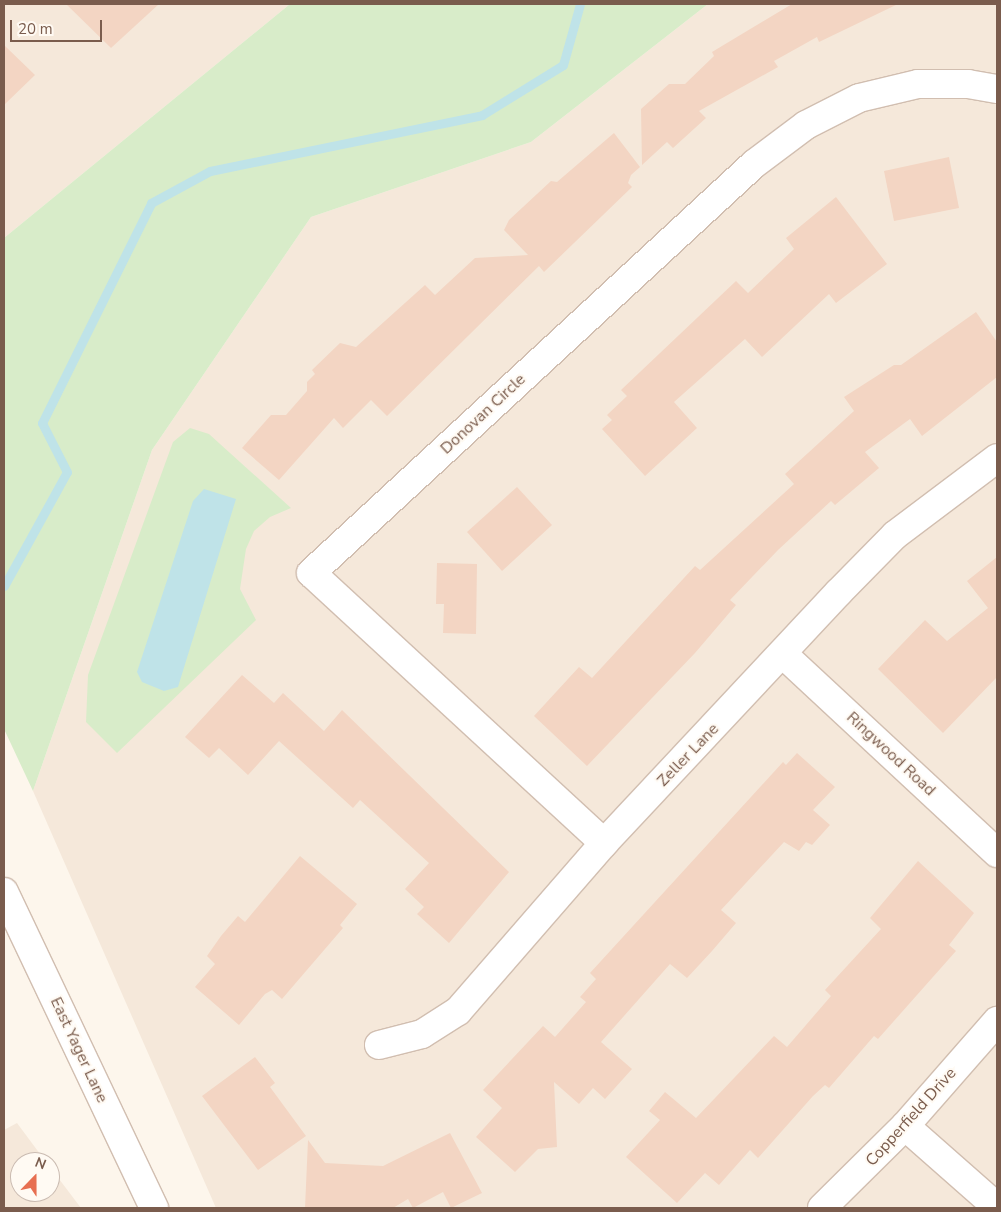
<!DOCTYPE html>
<html>
<head>
<meta charset="utf-8">
<style>
  body { margin:0 }
  #map { position:relative; width:1001px; height:1212px; overflow:hidden; background:#fdf6ec; font-family:"Nunito Sans",sans-serif }
  div>[style] { position:absolute }
  .residential>* { inset:0; background:#f5e8da }
  .green>* { inset:0; background:#d8ecc9 }
  .water>* { inset:0; background:#bfe3e8 }
  .stream>* { height:9px; margin:-4.5px; padding:0 4.5px; transform-origin:4.5px; border-radius:4.5px; background:#bfe3e8 }
  .building>* { inset:0; background:#f3d5c3 }
  .roads { filter:drop-shadow(1px 0 #d1beb0) drop-shadow(-1px 0 #d1beb0) drop-shadow(0 1px #d1beb0) drop-shadow(0 -1px #d1beb0) }
  .minor>* { height:28px; margin:-14px; padding:0 14px; transform-origin:14px; border-radius:14px; background:#fff }
  span { translate:-50% -50%; white-space:nowrap; text-align:center; line-height:1.15; -webkit-text-stroke:4px #fffaf3; paint-order:stroke }
  .street-label { font-size:16px; color:#7a5c4d }
  .frame { position:absolute; inset:0; border:5px solid #7a5c4d; pointer-events:none }
  .north { position:absolute; left:10px; top:1152px; width:50px; height:50px; box-sizing:border-box; background:#fffaf3; border:1px solid #cabbb1; border-radius:50%; rotate:22deg; font-size:14px; font-weight:700; line-height:20px; text-align:center; color:#7a5c4d }
  .north::after { content:''; display:block; margin:auto; width:18px; height:22px; background:#e76f51; clip-path:polygon(50% 0,100% 100%,50% 72%,0 100%) }
  .scale { position:absolute; left:10px; top:20px; width:92px; height:22px; box-sizing:border-box; border:2px solid #7a5c4d; border-top:0; padding-left:6px; font-size:15px; line-height:18px; white-space:nowrap; color:#7a5c4d; -webkit-text-stroke:4px #fffaf3; paint-order:stroke }
</style>
</head>
<body>
<div id="map">
  <div class="residential">
    <i style="clip-path:polygon(4px 4px,290px 4px,4px 238px)"></i>
    <i style="clip-path:polygon(708px 4px,997px 4px,997px 1208px,216px 1208px,33px 791px,152px 450px,311px 217px,531px 142px)"></i>
    <i style="clip-path:polygon(17px 1123px,46px 1162px,20px 1162px,20px 1192px,50px 1192px,50px 1167px,81px 1208px,4px 1208px,4px 1130px)"></i>
  </div>
  <div class="green">
    <i style="clip-path:polygon(290px 4px,708px 4px,531px 142px,311px 217px,152px 450px,33px 791px,4px 729px,4px 238px)"></i>
    <i style="clip-path:polygon(190px 428px,209px 434px,291px 508px,270px 517px,254px 531px,246px 549px,240px 589px,256px 620px,117px 753px,86px 722px,88px 675px,173px 442px)"></i>
  </div>
  <div class="water">
    <i style="clip-path:polygon(204px 489px,236px 499px,178px 687px,164px 691px,142px 682px,137px 672px,193px 501px)"></i>
  </div>
  <div class="stream">
    <i style="left:4px;top:586px;width:130px;rotate:-61.1deg"></i>
    <i style="left:67px;top:472px;width:55px;rotate:-117deg"></i>
    <i style="left:42px;top:423px;width:246px;rotate:-63.6deg"></i>
    <i style="left:151px;top:203px;width:67px;rotate:-28.5deg"></i>
    <i style="left:210px;top:171px;width:278px;rotate:-11.6deg"></i>
    <i style="left:482px;top:115px;width:95px;rotate:-31.7deg"></i>
    <i style="left:563px;top:65px;width:63px;rotate:-74.4deg"></i>
  </div>
  <div class="building">
    <i style="clip-path:polygon(66px 4px,159px 4px,111px 48px)"></i>
    <i style="clip-path:polygon(792px 4px,898px 4px,819px 42px,817px 37px,774px 61px,778px 67px,699px 111px,706px 118px,673px 148px,667px 142px,642px 165px,641px 109px,669px 84px,685px 84px,714px 56px,712px 52px)"></i>
    <i style="clip-path:polygon(4px 45px,35px 75px,4px 105px)"></i>
    <i style="clip-path:polygon(614px 133px,640px 167px,631px 175px,628px 183px,632px 187px,544px 272px,539px 266px,387px 416px,371px 400px,343px 428px,334px 418px,279px 480px,242px 448px,271px 415px,286px 415px,307px 391px,307px 382px,315px 374px,312px 370px,340px 343px,356px 347px,425px 285px,435px 295px,475px 258px,528px 255px,504px 230px,509px 220px,551px 181px,557px 182px)"></i>
    <i style="clip-path:polygon(949px 157px,959px 208px,894px 221px,884px 171px)"></i>
    <i style="clip-path:polygon(836px 197px,887px 264px,836px 303px,829px 294px,762px 357px,745px 339px,674px 402px,697px 428px,645px 476px,602px 429px,612px 420px,607px 415px,627px 396px,621px 390px,736px 281px,748px 293px,794px 249px,786px 238px)"></i>
    <i style="clip-path:polygon(976px 312px,997px 342px,997px 377px,922px 436px,910px 419px,865px 452px,879px 468px,835px 505px,831px 501px,778px 550px,730px 600px,736px 605px,695px 653px,587px 766px,534px 716px,579px 667px,592px 678px,695px 566px,700px 570px,794px 484px,785px 474px,854px 411px,844px 397px,894px 365px,901px 365px)"></i>
    <i style="clip-path:polygon(517px 487px,552px 525px,502px 571px,467px 532px)"></i>
    <i style="clip-path:polygon(997px 557px,997px 677px,943px 733px,878px 669px,925px 620px,947px 641px,988px 608px,967px 581px)"></i>
    <i style="clip-path:polygon(437px 563px,477px 564px,476px 634px,443px 633px,444px 604px,436px 604px)"></i>
    <i style="clip-path:polygon(242px 675px,274px 703px,283px 693px,324px 731px,342px 710px,509px 872px,449px 943px,417px 914px,424px 907px,405px 889px,429px 863px,360px 800px,353px 808px,279px 741px,248px 775px,219px 748px,209px 758px,185px 737px)"></i>
    <i style="clip-path:polygon(797px 753px,835px 787px,813px 810px,830px 825px,812px 845px,806px 842px,799px 851px,784px 842px,721px 910px,736px 923px,712px 951px,687px 978px,670px 964px,601px 1042px,632px 1069px,605px 1099px,593px 1088px,579px 1104px,554px 1082px,557px 1147px,538px 1149px,515px 1172px,476px 1137px,502px 1108px,483px 1090px,543px 1026px,555px 1037px,586px 1002px,580px 997px,596px 979px,590px 973px,783px 762px,786px 765px)"></i>
    <i style="clip-path:polygon(300px 856px,357px 904px,340px 925px,343px 928px,282px 999px,272px 990px,265px 994px,239px 1025px,195px 987px,215px 964px,207px 956px,221px 936px,238px 916px,245px 922px)"></i>
    <i style="clip-path:polygon(918px 861px,974px 913px,949px 945px,956px 951px,878px 1039px,874px 1036px,829px 1088px,825px 1085px,813px 1096px,758px 1158px,750px 1150px,719px 1185px,705px 1173px,677px 1203px,626px 1157px,660px 1120px,649px 1111px,665px 1092px,696px 1118px,774px 1036px,787px 1047px,831px 996px,825px 990px,881px 929px,870px 918px)"></i>
    <i style="clip-path:polygon(255px 1057px,275px 1083px,270px 1087px,306px 1136px,258px 1170px,202px 1096px)"></i>
    <i style="clip-path:polygon(450px 1133px,482px 1193px,451px 1208px,443px 1192px,413px 1208px,408px 1199px,393px 1208px,305px 1208px,308px 1140px,325px 1163px,383px 1166px)"></i>
  </div>
  <div class="roads">
    <div class="minor">
      <i style="left:784px;top:655px;width:291px;rotate:42.9deg"></i>
      <i style="left:604px;top:843px;width:398px;rotate:-137.3deg"></i>
      <i style="left:311px;top:573px;width:603px;rotate:-42.71deg"></i>
      <i style="left:754px;top:164px;width:65px;rotate:-36.9deg"></i>
      <i style="left:806px;top:125px;width:59px;rotate:-27deg"></i>
      <i style="left:859px;top:98px;width:61px;rotate:-13.3deg"></i>
      <i style="left:918px;top:84px;width:50px"></i>
      <i style="left:968px;top:84px;width:29px;rotate:10deg"></i>
      <i style="left:4px;top:892px;width:350px;rotate:64.6deg"></i>
      <i style="left:379px;top:1045px;width:44px;rotate:-14.3deg"></i>
      <i style="left:422px;top:1034px;width:43px;rotate:-32.6deg"></i>
      <i style="left:458px;top:1011px;width:223px;rotate:-49deg"></i>
      <i style="left:604px;top:843px;width:342px;rotate:-46.9deg"></i>
      <i style="left:838px;top:593px;width:81px;rotate:-45.5deg"></i>
      <i style="left:895px;top:535px;width:128px;rotate:-37deg"></i>
      <i style="left:905px;top:1126px;width:123px;rotate:41.4deg"></i>
      <i style="left:822px;top:1208px;width:117px;rotate:-44.7deg"></i>
      <i style="left:905px;top:1126px;width:140px;rotate:-48.8deg"></i>
    </div>
  </div>
  <div class="street-label">
    <span style="left:483px;top:414px;rotate:-43deg">Donovan Circle</span>
    <span style="left:891px;top:754px;rotate:43deg">Ringwood Road</span>
    <span style="left:688px;top:755px;rotate:-46deg">Zeller Lane</span>
    <span style="left:79px;top:1050px;rotate:65deg">East Yager Lane</span>
    <span style="left:911px;top:1117px;rotate:-48deg">Copperfield Drive</span>
  </div>
  <div class="frame"></div>
  <div class="north">N</div>
  <div class="scale">20 m</div>
</div>
</body>
</html>
